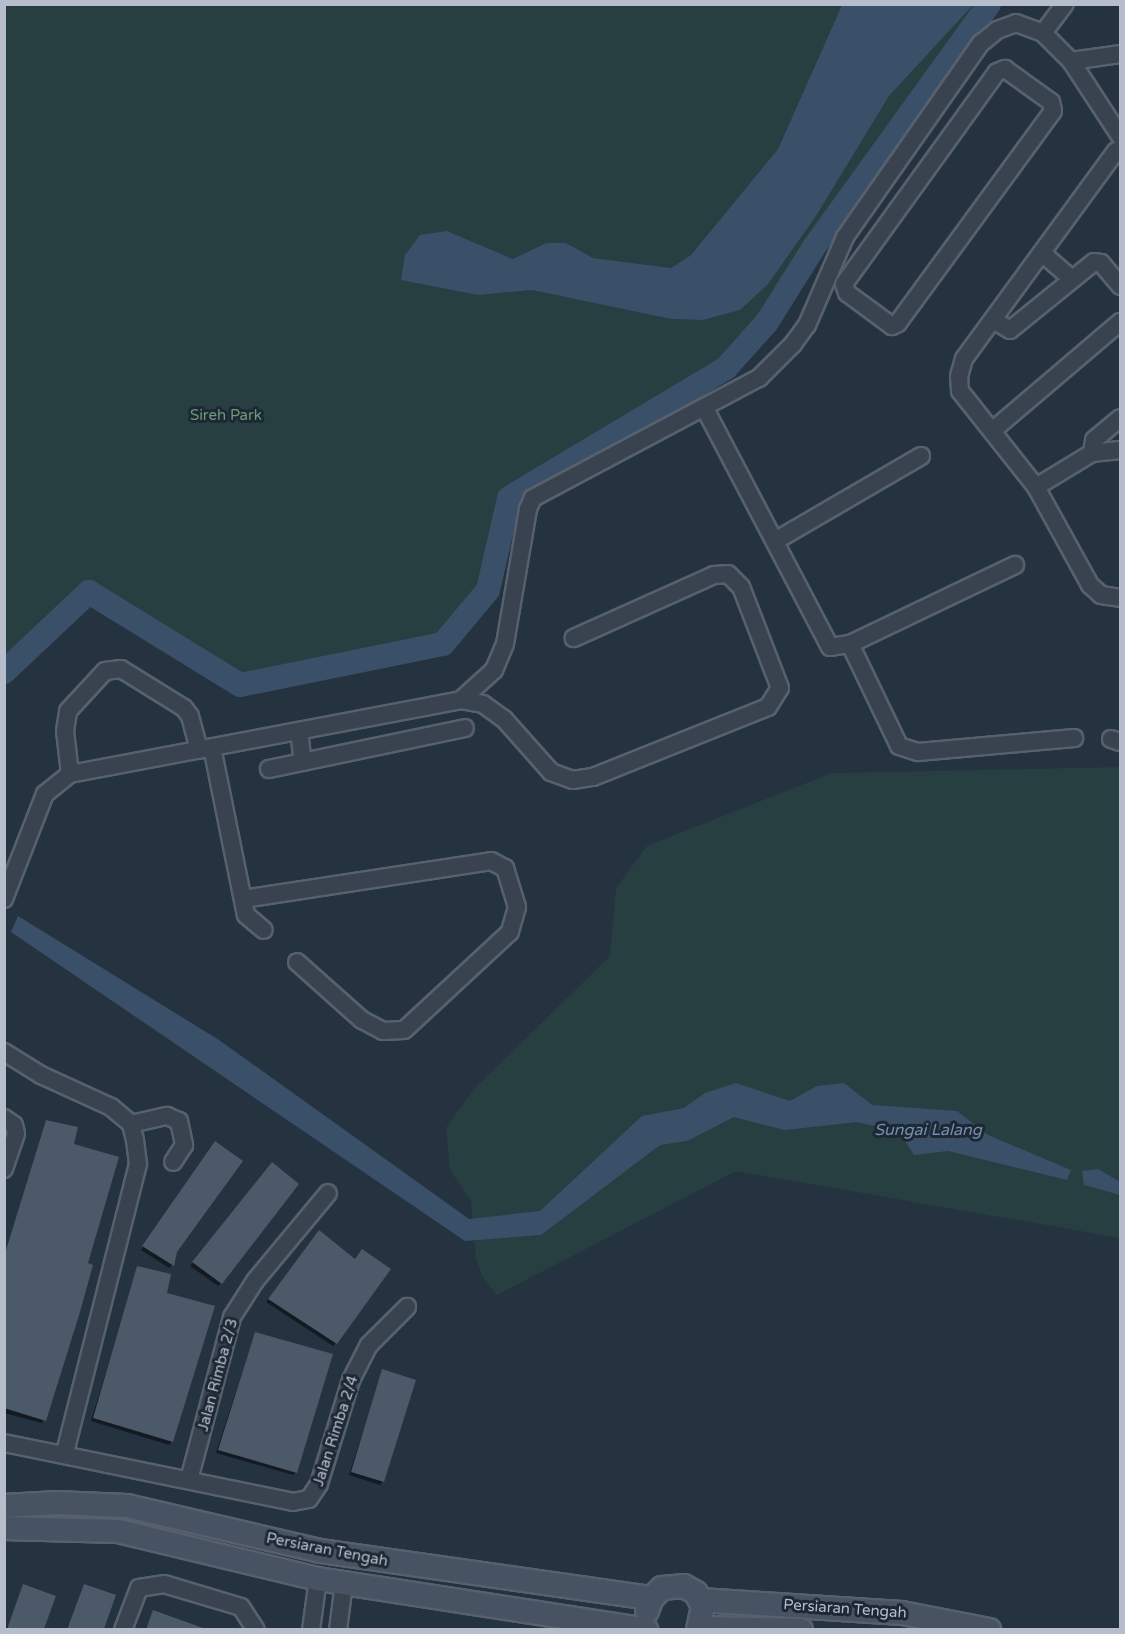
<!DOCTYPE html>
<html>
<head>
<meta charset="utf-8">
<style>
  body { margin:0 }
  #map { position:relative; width:1125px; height:1634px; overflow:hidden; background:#253240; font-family:"Varela Round",sans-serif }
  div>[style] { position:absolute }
  .green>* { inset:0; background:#273f41 }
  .water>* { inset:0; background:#3a5069 }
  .shadow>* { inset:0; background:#0007 }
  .river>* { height:24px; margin:-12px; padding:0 12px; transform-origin:12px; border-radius:12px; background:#3a5069 }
  .building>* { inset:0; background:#4b5969 }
  .roads { filter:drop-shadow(2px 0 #57616d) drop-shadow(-2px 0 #57616d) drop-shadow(0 2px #57616d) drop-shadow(0 -2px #57616d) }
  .street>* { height:16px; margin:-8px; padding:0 8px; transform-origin:8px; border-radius:8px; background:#394350 }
  .secondary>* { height:22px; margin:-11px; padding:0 11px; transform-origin:11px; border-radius:11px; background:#475363 }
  span { translate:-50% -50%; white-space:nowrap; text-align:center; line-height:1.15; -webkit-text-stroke:6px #1e2835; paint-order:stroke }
  .park-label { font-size:15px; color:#6c9b75 }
  .street-label { font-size:15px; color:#b5beca }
  .water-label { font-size:16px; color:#7590ae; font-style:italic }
  .frame { position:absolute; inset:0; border:6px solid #b5beca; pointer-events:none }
</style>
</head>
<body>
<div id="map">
  <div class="green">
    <i style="clip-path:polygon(5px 5px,842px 5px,778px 149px,691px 255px,671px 268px,592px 258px,566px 243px,546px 243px,513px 259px,447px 231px,478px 295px,532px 290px,671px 319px,703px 320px,740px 310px,816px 216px,889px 96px,973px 5px,989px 5px,814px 247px,767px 322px,726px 368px,509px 498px,488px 590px,443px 644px,240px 685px,89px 592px,5px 672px)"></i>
    <i style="clip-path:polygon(1120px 767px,1120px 1238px,736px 1171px,497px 1295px,482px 1276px,476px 1258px,471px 1201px,450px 1170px,446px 1128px,473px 1090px,610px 956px,616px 888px,647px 846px,832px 773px)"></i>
  </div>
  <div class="water">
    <i style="clip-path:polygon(842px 5px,973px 5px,889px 96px,816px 216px,768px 284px,740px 310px,703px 320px,671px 319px,532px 290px,478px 295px,401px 280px,405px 255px,420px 235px,447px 231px,513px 259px,546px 243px,566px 243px,593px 258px,671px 268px,691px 255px,778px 149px)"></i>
    <i style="clip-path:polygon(18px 916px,219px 1040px,469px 1219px,540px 1211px,642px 1116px,684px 1108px,705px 1093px,736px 1083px,790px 1101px,817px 1086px,844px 1083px,872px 1105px,957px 1111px,988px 1135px,1071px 1170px,1067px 1180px,948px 1151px,914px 1155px,899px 1132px,857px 1122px,785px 1130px,734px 1117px,687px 1141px,660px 1145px,541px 1235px,465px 1241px,11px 932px)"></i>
    <i style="clip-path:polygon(1098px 1169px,1120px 1182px,1120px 1195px,1084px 1185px,1082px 1171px)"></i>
  </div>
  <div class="shadow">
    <i style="clip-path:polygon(46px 1121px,72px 1145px,86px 1265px,42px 1423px,4px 1413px,4px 1257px)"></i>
    <i style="clip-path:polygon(212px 1146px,172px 1265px,169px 1268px,141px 1250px)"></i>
    <i style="clip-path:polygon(269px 1168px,221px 1283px,218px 1286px,190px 1266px)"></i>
    <i style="clip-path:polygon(316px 1235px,336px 1343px,333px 1346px,266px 1302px)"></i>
    <i style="clip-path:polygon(138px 1268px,165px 1294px,172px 1442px,169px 1445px,91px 1421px)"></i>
    <i style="clip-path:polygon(255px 1333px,296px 1472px,293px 1475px,216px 1453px)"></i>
    <i style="clip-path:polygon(383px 1371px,383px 1481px,380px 1485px,349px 1475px)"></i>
    <i style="clip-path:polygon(84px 1585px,114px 1596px,102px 1630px,66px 1630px)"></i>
    <i style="clip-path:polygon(24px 1586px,54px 1597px,41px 1630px,6px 1630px)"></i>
    <i style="clip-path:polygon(153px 1612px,183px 1623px,181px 1630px,145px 1630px)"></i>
  </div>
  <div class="river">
    <i style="left:4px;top:672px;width:117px;rotate:-43.3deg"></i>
    <i style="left:89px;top:592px;width:177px;rotate:31.6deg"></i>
    <i style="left:240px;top:685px;width:207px;rotate:-11.4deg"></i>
    <i style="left:443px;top:644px;width:70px;rotate:-50.2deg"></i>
    <i style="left:488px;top:590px;width:94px;rotate:-77.1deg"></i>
    <i style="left:509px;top:498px;width:253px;rotate:-30.9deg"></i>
    <i style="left:726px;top:368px;width:62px;rotate:-48.3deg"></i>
    <i style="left:767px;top:322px;width:89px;rotate:-57.9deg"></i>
    <i style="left:814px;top:247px;width:299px;rotate:-54.2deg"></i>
  </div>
  <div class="building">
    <i style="clip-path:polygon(46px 1120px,78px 1127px,74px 1144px,119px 1157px,88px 1263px,93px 1265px,80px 1312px,46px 1421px,4px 1408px,6px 1250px)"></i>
    <i style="clip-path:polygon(215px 1141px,243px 1161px,177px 1252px,174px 1266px,142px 1246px)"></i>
    <i style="clip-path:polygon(272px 1162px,299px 1184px,222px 1284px,192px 1262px)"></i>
    <i style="clip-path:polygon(319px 1230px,355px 1259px,362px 1249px,391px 1269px,337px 1344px,268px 1299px)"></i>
    <i style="clip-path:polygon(137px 1266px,171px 1274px,167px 1293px,215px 1306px,173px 1442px,93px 1418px)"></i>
    <i style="clip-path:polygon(255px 1332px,333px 1354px,297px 1473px,218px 1450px)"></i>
    <i style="clip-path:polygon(382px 1369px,416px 1380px,384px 1482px,351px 1472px)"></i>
    <i style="clip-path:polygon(23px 1584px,56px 1596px,44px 1629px,7px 1629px)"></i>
    <i style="clip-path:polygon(84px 1584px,116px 1595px,104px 1629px,67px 1629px)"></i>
    <i style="clip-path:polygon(153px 1610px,203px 1628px,203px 1629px,146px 1629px)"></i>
  </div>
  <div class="roads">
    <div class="street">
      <i style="left:1043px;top:33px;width:36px;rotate:-53deg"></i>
      <i style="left:1071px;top:61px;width:49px;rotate:-8.1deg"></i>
      <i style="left:1005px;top:69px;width:57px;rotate:35.7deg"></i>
      <i style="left:1051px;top:102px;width:9px;rotate:77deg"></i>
      <i style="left:1053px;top:111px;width:263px;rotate:126.2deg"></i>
      <i style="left:898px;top:323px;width:7px;rotate:153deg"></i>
      <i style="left:892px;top:326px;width:56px;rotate:-143.7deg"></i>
      <i style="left:847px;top:293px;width:9px;rotate:-108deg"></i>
      <i style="left:844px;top:284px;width:261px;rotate:-54.2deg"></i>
      <i style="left:997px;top:72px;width:9px;rotate:-21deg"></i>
      <i style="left:1116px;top:151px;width:258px;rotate:126.2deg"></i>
      <i style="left:964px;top:359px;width:18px;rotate:106deg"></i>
      <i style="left:959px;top:376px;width:15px;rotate:86deg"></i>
      <i style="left:960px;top:391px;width:122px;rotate:51.6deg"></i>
      <i style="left:1036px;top:487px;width:112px;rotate:61.1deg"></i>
      <i style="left:1090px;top:585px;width:15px;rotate:42deg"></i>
      <i style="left:1101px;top:595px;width:19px;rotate:9deg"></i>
      <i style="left:1042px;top:253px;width:40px;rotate:41deg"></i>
      <i style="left:993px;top:320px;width:20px;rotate:30deg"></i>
      <i style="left:1010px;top:330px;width:108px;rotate:-39deg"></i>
      <i style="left:1094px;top:262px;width:7px;rotate:8deg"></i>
      <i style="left:1101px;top:263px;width:30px;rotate:50deg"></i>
      <i style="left:704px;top:407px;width:271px;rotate:62.3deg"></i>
      <i style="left:830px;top:647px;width:20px;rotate:-9deg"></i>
      <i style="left:850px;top:644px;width:183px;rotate:-25.6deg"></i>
      <i style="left:992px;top:431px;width:168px;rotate:-40.4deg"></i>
      <i style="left:1092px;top:453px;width:13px;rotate:-81deg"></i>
      <i style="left:1094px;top:440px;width:34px;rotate:-40deg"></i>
      <i style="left:1036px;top:487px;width:66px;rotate:-31.3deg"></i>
      <i style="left:1092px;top:453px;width:28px;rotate:-6deg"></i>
      <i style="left:775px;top:541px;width:169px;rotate:-30.2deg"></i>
      <i style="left:850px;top:644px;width:113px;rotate:64.3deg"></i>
      <i style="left:899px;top:746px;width:20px;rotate:18deg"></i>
      <i style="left:918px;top:752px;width:157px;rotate:-5.1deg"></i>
      <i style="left:461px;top:700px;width:45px;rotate:-42.3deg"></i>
      <i style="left:494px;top:670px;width:28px;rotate:-67deg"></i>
      <i style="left:505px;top:644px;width:137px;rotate:-80.3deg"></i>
      <i style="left:528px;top:509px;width:12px;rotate:-66deg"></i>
      <i style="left:533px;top:498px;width:256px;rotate:-28deg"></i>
      <i style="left:759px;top:378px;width:48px;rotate:-45deg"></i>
      <i style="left:793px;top:344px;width:24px;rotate:-54deg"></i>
      <i style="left:807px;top:325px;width:96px;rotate:-66.6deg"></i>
      <i style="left:845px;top:237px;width:236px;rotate:-55deg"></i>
      <i style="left:980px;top:44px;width:22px;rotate:-39deg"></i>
      <i style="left:997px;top:30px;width:20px;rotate:-20deg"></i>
      <i style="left:1016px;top:23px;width:29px;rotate:20deg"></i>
      <i style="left:1043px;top:33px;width:40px;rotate:45deg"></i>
      <i style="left:1071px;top:61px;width:90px;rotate:56.8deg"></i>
      <i style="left:299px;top:731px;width:31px;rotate:83deg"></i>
      <i style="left:1111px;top:739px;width:9px;rotate:18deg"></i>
      <i style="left:212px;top:747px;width:171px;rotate:78.6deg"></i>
      <i style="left:246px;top:915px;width:23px;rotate:40deg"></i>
      <i style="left:269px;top:769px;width:200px;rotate:-11.8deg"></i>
      <i style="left:70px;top:774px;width:43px;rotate:-96.6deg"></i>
      <i style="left:65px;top:731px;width:20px;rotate:-81deg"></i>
      <i style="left:68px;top:711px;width:54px;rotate:-47.2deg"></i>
      <i style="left:105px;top:671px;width:16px;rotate:-7deg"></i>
      <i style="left:121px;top:669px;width:74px;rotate:31.8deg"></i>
      <i style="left:184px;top:708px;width:10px;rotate:53deg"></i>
      <i style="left:190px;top:716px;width:35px;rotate:75deg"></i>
      <i style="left:4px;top:899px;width:113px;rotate:-68.7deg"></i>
      <i style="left:45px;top:794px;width:32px;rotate:-39deg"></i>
      <i style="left:70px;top:774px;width:398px;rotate:-10.7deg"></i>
      <i style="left:461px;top:700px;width:22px;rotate:10deg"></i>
      <i style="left:483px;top:704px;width:26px;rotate:36deg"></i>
      <i style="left:504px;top:719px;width:71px;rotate:48.4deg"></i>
      <i style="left:551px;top:772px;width:23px;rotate:20deg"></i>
      <i style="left:573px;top:780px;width:20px;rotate:-9deg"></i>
      <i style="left:593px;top:777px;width:188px;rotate:-21.8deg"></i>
      <i style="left:768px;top:707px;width:22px;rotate:-58deg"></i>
      <i style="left:780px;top:688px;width:108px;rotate:-111.1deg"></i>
      <i style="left:741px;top:587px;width:18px;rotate:-135deg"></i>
      <i style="left:728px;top:574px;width:14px;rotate:176deg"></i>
      <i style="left:714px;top:575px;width:154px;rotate:155.8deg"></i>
      <i style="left:243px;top:899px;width:251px;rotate:-8.7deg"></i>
      <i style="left:491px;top:861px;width:16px;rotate:27deg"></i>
      <i style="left:505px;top:868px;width:41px;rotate:72.9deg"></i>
      <i style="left:517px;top:907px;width:26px;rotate:106deg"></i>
      <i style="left:510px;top:932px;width:144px;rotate:137.2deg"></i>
      <i style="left:404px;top:1030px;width:21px;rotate:177deg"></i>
      <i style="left:383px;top:1031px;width:24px;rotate:-152deg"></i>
      <i style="left:362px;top:1020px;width:87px;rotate:-138.3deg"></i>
      <i style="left:4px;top:1052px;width:44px;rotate:31.9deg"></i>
      <i style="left:41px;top:1075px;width:77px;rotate:24.6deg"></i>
      <i style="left:111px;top:1107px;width:26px;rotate:40deg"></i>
      <i style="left:131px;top:1124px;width:16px;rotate:76deg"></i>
      <i style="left:135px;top:1140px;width:24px;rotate:83deg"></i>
      <i style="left:138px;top:1164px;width:298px;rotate:104.2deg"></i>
      <i style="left:4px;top:1118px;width:12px;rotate:35deg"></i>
      <i style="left:14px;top:1125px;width:9px;rotate:77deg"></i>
      <i style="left:16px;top:1134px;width:37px;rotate:109deg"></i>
      <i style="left:131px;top:1124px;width:37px;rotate:-13deg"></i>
      <i style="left:167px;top:1116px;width:13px;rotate:23deg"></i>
      <i style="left:179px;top:1121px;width:25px;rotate:78deg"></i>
      <i style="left:184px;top:1145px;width:20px;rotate:123deg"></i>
      <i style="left:4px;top:1443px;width:295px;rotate:11.5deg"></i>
      <i style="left:293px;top:1502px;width:16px;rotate:-11deg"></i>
      <i style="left:309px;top:1499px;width:18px;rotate:-56deg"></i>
      <i style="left:319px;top:1484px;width:109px;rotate:-72.9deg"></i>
      <i style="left:351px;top:1380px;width:39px;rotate:-63deg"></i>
      <i style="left:369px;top:1345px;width:54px;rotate:-45deg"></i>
      <i style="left:189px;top:1480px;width:169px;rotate:-75.2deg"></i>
      <i style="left:232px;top:1317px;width:43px;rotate:-57.4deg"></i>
      <i style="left:255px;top:1281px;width:114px;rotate:-50.3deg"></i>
      <i style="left:123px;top:1630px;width:45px;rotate:-69.1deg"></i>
      <i style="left:139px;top:1588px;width:25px;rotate:-9deg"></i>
      <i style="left:164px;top:1584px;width:80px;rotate:16.6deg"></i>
      <i style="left:241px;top:1607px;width:27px;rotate:57deg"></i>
      <i style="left:311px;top:1630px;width:51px;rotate:-82.2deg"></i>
      <i style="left:338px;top:1630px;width:47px;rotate:-82.7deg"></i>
    </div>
    <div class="secondary">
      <i style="left:4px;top:1506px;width:53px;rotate:-3.2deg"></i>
      <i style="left:57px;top:1503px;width:70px;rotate:2.5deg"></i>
      <i style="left:127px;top:1506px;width:198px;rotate:13.1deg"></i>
      <i style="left:320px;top:1551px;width:335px;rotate:8.1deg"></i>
      <i style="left:4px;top:1528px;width:114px;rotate:1.5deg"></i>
      <i style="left:118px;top:1531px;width:206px;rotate:13.5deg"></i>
      <i style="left:318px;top:1579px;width:332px;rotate:8.8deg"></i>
      <i style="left:700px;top:1600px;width:202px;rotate:3.7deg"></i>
      <i style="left:902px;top:1613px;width:89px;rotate:11.1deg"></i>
      <i style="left:647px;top:1611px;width:14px;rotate:-69deg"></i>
      <i style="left:652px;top:1598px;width:14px;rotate:-45deg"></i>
      <i style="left:662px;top:1588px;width:22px;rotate:-5deg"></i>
      <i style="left:684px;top:1586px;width:14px;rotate:30deg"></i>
      <i style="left:696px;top:1593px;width:15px;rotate:62deg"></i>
      <i style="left:703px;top:1606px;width:25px;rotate:102deg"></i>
      <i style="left:699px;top:1628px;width:102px;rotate:1.1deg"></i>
    </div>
  </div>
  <div class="park-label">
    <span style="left:226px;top:416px">Sireh Park</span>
  </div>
  <div class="street-label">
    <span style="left:218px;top:1375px;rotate:-75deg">Jalan Rimba 2/3</span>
    <span style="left:336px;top:1431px;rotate:-72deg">Jalan Rimba 2/4</span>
    <span style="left:327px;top:1550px;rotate:11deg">Persiaran Tengah</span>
    <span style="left:845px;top:1609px;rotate:4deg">Persiaran Tengah</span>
  </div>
  <div class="water-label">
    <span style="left:928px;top:1130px">Sungai Lalang</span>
  </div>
  <div class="frame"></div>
</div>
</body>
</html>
